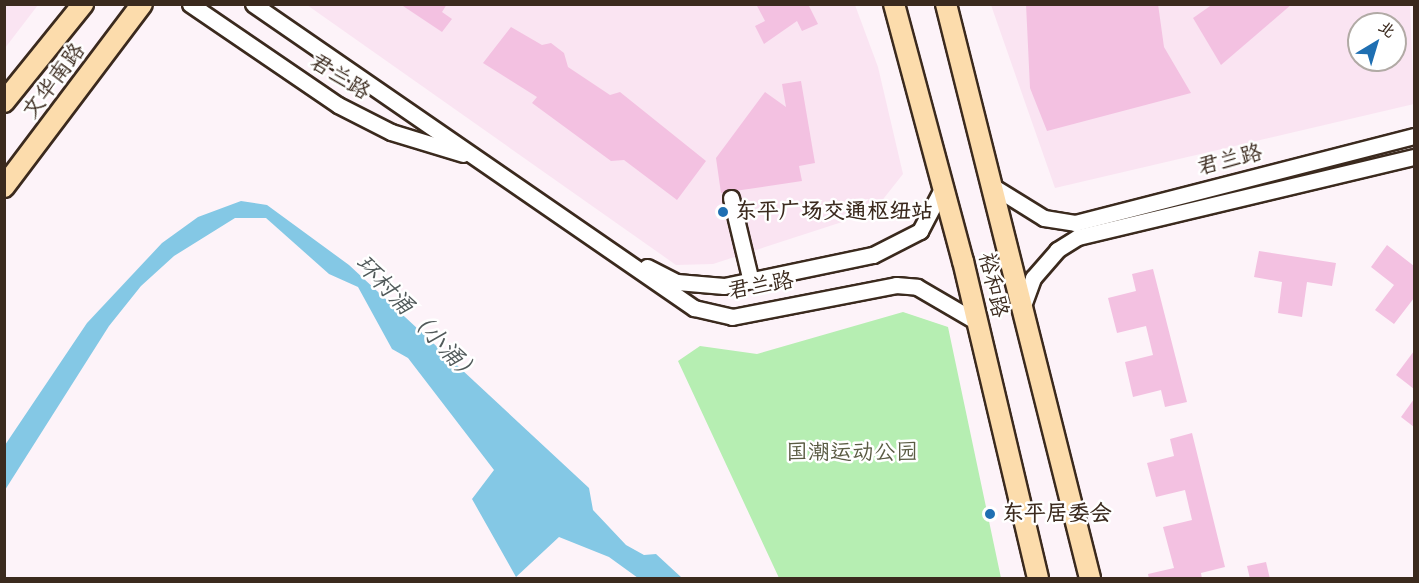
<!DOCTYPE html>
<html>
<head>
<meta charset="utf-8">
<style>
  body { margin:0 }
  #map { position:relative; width:1419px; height:583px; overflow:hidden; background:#fdf3f9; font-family:"Architects Daughter","LXGW WenKai TC",sans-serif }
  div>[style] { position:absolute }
  .built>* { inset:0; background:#fae4f2 }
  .green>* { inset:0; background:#b6eeb2 }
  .water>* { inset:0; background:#84c8e5 }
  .building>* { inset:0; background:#f3c1e1 }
  .roads { filter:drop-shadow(2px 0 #3b2a1e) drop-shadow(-2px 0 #3b2a1e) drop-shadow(0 2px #3b2a1e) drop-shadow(0 -2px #3b2a1e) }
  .minor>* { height:15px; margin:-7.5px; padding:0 7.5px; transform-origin:7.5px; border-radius:7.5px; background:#fff }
  .major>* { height:20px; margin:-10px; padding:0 10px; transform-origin:10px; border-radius:10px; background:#fcdcac }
  .dots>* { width:16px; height:16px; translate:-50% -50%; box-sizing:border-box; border:3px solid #fff; border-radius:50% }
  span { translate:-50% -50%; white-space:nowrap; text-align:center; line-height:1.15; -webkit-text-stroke:5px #fff; paint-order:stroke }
  .street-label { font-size:22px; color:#3b2a1e }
  .poi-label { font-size:22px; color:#3b2a1e; font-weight:700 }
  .left { translate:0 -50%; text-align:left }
  .park-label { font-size:22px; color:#5a5b43 }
  .water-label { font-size:24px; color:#51595a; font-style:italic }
  .frame { position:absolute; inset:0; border:6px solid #3b2a1e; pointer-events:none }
  .north { position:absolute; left:1347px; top:12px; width:60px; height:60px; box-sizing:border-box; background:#fff; border:2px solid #b1aaa5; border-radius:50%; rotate:38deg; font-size:16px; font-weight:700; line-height:24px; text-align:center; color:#3b2a1e }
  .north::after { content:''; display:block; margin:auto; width:21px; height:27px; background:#1f6fb2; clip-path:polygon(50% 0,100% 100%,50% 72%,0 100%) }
</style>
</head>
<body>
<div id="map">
  <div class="built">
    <i style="clip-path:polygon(5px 4px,38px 5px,5px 48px,4px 5px)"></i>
    <i style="clip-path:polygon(307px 5px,855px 5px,878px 67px,903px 174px,873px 212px,713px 264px,676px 265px)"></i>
    <i style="clip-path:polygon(evenodd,991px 5px,1410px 5px,1414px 104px,1055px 188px,991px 5px,1359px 24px,1395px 24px,1395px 60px,1359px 60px,1359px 24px)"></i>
  </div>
  <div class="green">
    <i style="clip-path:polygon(903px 312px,948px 327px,1001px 578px,779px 578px,678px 361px,700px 346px,757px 354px)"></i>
  </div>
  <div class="water">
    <i style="clip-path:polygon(241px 201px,267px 205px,349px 265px,589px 488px,593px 510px,626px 545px,644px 555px,656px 554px,682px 578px,638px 578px,609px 557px,559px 537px,516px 577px,472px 499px,494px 470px,408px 358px,392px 349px,358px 287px,329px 274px,266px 218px,235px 218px,174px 256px,141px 286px,109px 326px,5px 490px,5px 445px,87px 323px,162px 243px,198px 217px)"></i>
  </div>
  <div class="building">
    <i style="clip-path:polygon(400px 4px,447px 4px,442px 12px,452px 19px,442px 32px)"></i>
    <i style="clip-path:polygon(756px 4px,808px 4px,818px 24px,802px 31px,797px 21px,764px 44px,755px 26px,765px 21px)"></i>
    <i style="clip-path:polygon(1026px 4px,1158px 4px,1164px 47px,1191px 93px,1047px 131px,1030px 88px)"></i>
    <i style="clip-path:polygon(1213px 4px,1292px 4px,1221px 65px,1193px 18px)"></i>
    <i style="clip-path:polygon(511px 27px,542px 45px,551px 43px,564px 53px,568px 67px,610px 95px,620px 92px,706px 161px,677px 200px,624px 160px,611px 161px,532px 103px,537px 97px,483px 63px)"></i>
    <i style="clip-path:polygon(801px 81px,815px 163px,799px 166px,802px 181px,721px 193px,716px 158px,765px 92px,786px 107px,782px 84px)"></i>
    <i style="clip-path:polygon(1387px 245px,1414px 266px,1414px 298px,1394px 324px,1375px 310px,1394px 285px,1371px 267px)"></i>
    <i style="clip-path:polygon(1259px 251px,1336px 263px,1332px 286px,1307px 282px,1302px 317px,1278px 313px,1282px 282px,1254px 277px)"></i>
    <i style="clip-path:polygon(1153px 269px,1187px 402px,1165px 407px,1161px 390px,1133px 397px,1125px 362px,1153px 355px,1146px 326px,1117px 333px,1108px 298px,1136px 291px,1132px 274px)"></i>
    <i style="clip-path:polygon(1414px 351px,1414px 389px,1396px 375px)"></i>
    <i style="clip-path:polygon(1414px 399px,1414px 427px,1401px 417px)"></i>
    <i style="clip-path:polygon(1192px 433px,1225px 567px,1201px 573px,1202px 579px,1149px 579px,1148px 574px,1174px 568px,1163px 527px,1192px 520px,1185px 490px,1156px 497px,1147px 463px,1174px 456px,1170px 439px)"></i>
    <i style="clip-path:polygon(1266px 562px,1270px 579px,1250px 579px,1247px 566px)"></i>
  </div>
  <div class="roads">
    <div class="minor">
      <i style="left:190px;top:4px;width:179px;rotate:34.3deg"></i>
      <i style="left:338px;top:105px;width:59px;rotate:27deg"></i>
      <i style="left:391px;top:132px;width:75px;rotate:17deg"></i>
      <i style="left:253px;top:4px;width:536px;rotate:34.58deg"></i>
      <i style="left:694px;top:308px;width:39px;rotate:13deg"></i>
      <i style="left:732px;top:317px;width:167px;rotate:-11deg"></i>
      <i style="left:896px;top:285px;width:21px;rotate:5deg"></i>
      <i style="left:917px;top:287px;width:69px;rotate:30.3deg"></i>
      <i style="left:994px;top:187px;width:59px;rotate:31.8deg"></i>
      <i style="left:1044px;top:218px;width:31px;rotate:9deg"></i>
      <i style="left:1075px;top:223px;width:350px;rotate:-14.4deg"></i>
      <i style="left:731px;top:198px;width:85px;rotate:76.5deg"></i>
      <i style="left:647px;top:267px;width:34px;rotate:27deg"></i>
      <i style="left:677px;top:282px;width:47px;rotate:4.9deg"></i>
      <i style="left:724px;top:286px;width:152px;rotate:-11.8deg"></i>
      <i style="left:873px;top:255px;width:53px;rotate:-27.1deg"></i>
      <i style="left:920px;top:231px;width:50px;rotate:-62.4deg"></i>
      <i style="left:1024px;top:303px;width:27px;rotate:-70deg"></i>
      <i style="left:1033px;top:278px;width:37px;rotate:-49deg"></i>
      <i style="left:1057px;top:250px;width:25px;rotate:-32deg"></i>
      <i style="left:1078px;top:237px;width:345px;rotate:-13.4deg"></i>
    </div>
    <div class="major">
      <i style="left:894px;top:4px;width:266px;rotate:75deg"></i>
      <i style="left:963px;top:261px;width:326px;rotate:76.7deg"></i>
      <i style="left:946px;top:4px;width:592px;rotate:75.92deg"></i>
      <i style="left:4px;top:102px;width:126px;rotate:-51.1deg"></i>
      <i style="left:4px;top:187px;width:229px;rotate:-53deg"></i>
    </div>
  </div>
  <div class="dots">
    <i style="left:723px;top:212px;background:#1f6fb2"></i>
    <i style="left:990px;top:514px;background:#1f6fb2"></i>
  </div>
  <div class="street-label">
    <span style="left:340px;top:77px;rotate:32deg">君兰路</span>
    <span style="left:54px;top:81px;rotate:-53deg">文华南路</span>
    <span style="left:1230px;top:160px;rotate:-14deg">君兰路</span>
    <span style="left:993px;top:285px;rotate:77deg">裕和路</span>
    <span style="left:761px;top:286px;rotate:-10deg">君兰路</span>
  </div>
  <div class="poi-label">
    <span class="left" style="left:735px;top:212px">东平广场交通枢纽站</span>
    <span class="left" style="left:1002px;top:514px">东平居委会</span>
  </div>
  <div class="park-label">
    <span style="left:852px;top:453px">国潮运动公园</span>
  </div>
  <div class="water-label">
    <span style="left:417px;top:320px;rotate:46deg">环村涌（小涌）</span>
  </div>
  <div class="frame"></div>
  <div class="north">北</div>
</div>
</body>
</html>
